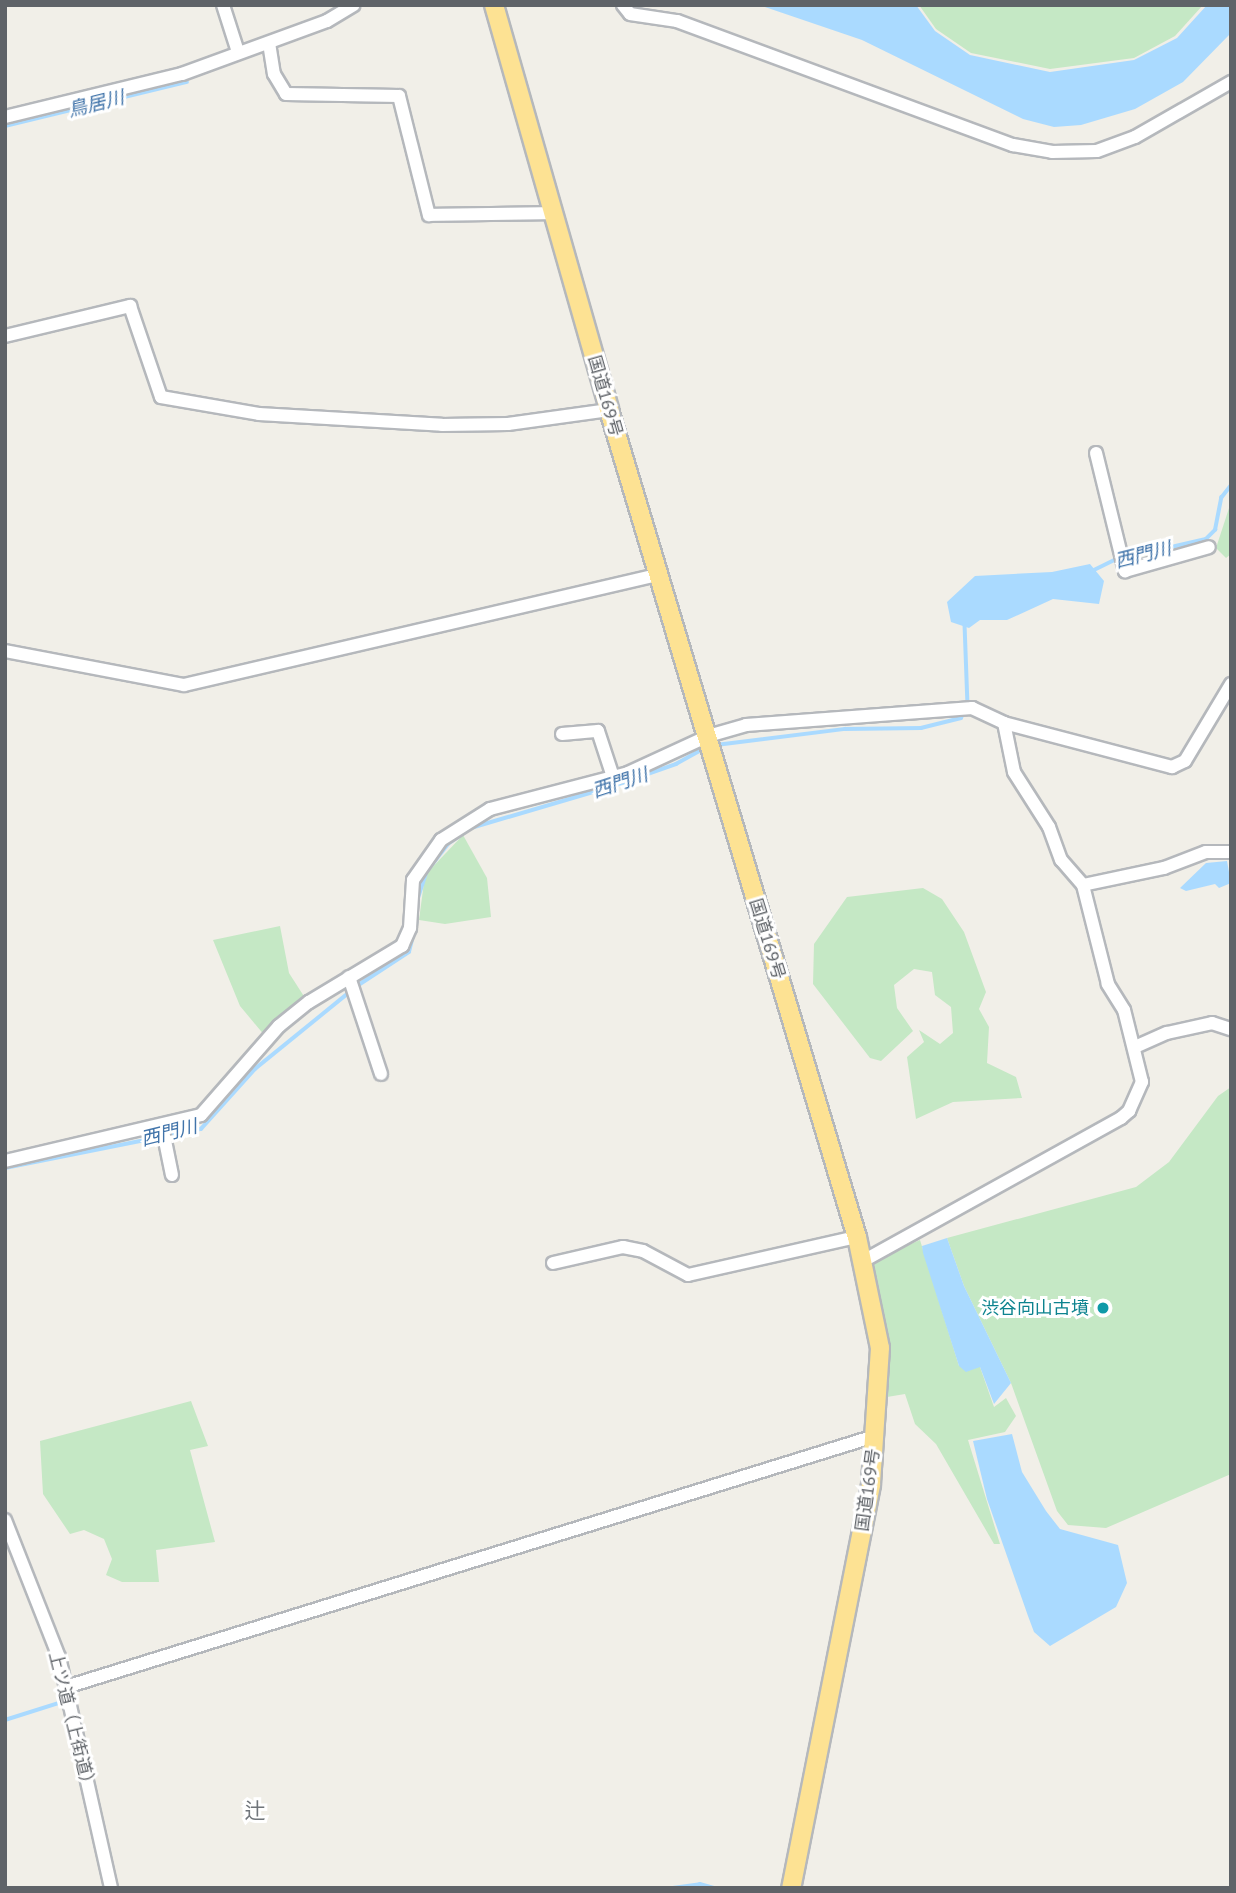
<!DOCTYPE html>
<html>
<head>
<meta charset="utf-8">
<style>
  body { margin:0 }
  #map { position:relative; width:1236px; height:1893px; overflow:hidden; background:#f1efe8; font-family:"PT Sans","Noto Sans JP",sans-serif }
  div>[style] { position:absolute }
  .green>* { inset:0; background:#c5e8c5 }
  .water>* { inset:0; background:#aadaff }
  .stream>* { height:3.5px; margin:-1.75px; padding:0 1.75px; transform-origin:1.75px; border-radius:1.75px; background:#aadaff }
  .roads { filter:drop-shadow(2px 0 #b5b8bc) drop-shadow(-2px 0 #b5b8bc) drop-shadow(0 2px #b5b8bc) drop-shadow(0 -2px #b5b8bc) }
  .minor>* { height:12px; margin:-6px; padding:0 6px; transform-origin:6px; border-radius:6px; background:#fff }
  .highway>* { height:18px; margin:-9px; padding:0 9px; transform-origin:9px; border-radius:9px; background:#fde293 }
  .dots>* { width:19px; height:19px; translate:-50% -50%; box-sizing:border-box; border:4px solid #fff; border-radius:50% }
  span { translate:-50% -50%; white-space:nowrap; text-align:center; line-height:1.15; -webkit-text-stroke:6px #fff; paint-order:stroke }
  .street-label { font-size:18px; color:#5f6368 }
  .culture-label { font-size:18px; color:#0d838f }
  .right { translate:-100% -50%; text-align:right }
  .water-label { font-size:19px; color:#4174aa; font-style:italic }
  .quarter-label { font-size:21px; color:#70757a }
  .frame { position:absolute; inset:0; border:7px solid #5f6368; pointer-events:none }
</style>
</head>
<body>
<div id="map">
  <div class="green">
    <i style="clip-path:polygon(919px 5px,1203px 5px,1175px 36px,1134px 58px,1050px 69px,971px 53px,936px 29px)"></i>
    <i style="clip-path:polygon(1231px 502px,1231px 554px,1226px 558px,1216px 548px)"></i>
    <i style="clip-path:polygon(463px 835px,487px 878px,491px 917px,445px 924px,419px 920px,425px 875px)"></i>
    <i style="clip-path:polygon(923px 888px,942px 899px,964px 932px,986px 992px,979px 1009px,989px 1027px,987px 1063px,1016px 1077px,1022px 1098px,953px 1102px,916px 1119px,907px 1057px,924px 1042px,919px 1030px,940px 1044px,953px 1033px,951px 1007px,935px 995px,932px 972px,914px 969px,894px 985px,897px 1008px,913px 1031px,881px 1061px,870px 1058px,813px 984px,814px 944px,847px 897px)"></i>
    <i style="clip-path:polygon(280px 926px,289px 973px,307px 1001px,265px 1036px,240px 1006px,213px 940px)"></i>
    <i style="clip-path:polygon(1231px 1087px,1231px 1474px,1106px 1528px,1068px 1525px,1057px 1511px,1011px 1383px,964px 1286px,947px 1238px,1136px 1187px,1169px 1162px,1218px 1096px)"></i>
    <i style="clip-path:polygon(920px 1240px,959px 1366px,980px 1367px,994px 1407px,1006px 1398px,1016px 1416px,1005px 1432px,968px 1440px,1000px 1544px,994px 1544px,936px 1444px,915px 1424px,905px 1394px,887px 1397px,885px 1355px,867px 1263px)"></i>
    <i style="clip-path:polygon(191px 1401px,208px 1446px,190px 1450px,215px 1542px,156px 1550px,159px 1582px,122px 1582px,106px 1575px,112px 1559px,104px 1539px,84px 1530px,70px 1534px,43px 1494px,40px 1441px)"></i>
  </div>
  <div class="water">
    <i style="clip-path:polygon(759px 5px,916px 5px,935px 31px,970px 55px,1050px 72px,1134px 60px,1177px 38px,1207px 5px,1231px 5px,1231px 33px,1183px 82px,1135px 109px,1081px 125px,1054px 127px,1023px 119px,862px 40px)"></i>
    <i style="clip-path:polygon(1090px 564px,1104px 581px,1099px 604px,1053px 599px,1007px 620px,980px 620px,969px 628px,951px 622px,947px 602px,975px 576px,1052px 572px)"></i>
    <i style="clip-path:polygon(1227px 861px,1231px 883px,1219px 888px,1215px 884px,1186px 891px,1180px 888px,1206px 863px)"></i>
    <i style="clip-path:polygon(947px 1238px,964px 1286px,1011px 1383px,994px 1404px,980px 1367px,966px 1372px,959px 1366px,923px 1253px,922px 1246px)"></i>
    <i style="clip-path:polygon(1012px 1434px,1022px 1472px,1046px 1511px,1060px 1529px,1118px 1545px,1127px 1583px,1116px 1607px,1050px 1646px,1034px 1632px,1028px 1616px,987px 1499px,973px 1441px)"></i>
  </div>
  <div class="stream">
    <i style="left:5px;top:126px;width:187px;rotate:-13.6deg"></i>
    <i style="left:1092px;top:571px;width:25px;rotate:-26deg"></i>
    <i style="left:1115px;top:560px;width:93px;rotate:-13deg"></i>
    <i style="left:1206px;top:539px;width:13px;rotate:-45deg"></i>
    <i style="left:1215px;top:530px;width:33px;rotate:-79deg"></i>
    <i style="left:1221px;top:498px;width:16px;rotate:-52deg"></i>
    <i style="left:965px;top:624px;width:81px;rotate:87.9deg"></i>
    <i style="left:716px;top:745px;width:130px;rotate:-7.1deg"></i>
    <i style="left:845px;top:729px;width:76px;rotate:-0.8deg"></i>
    <i style="left:921px;top:728px;width:41px;rotate:-14deg"></i>
    <i style="left:961px;top:718px;width:7px;rotate:-63deg"></i>
    <i style="left:418px;top:898px;width:28px;rotate:-72deg"></i>
    <i style="left:427px;top:871px;width:34px;rotate:-52deg"></i>
    <i style="left:448px;top:844px;width:28px;rotate:-35deg"></i>
    <i style="left:471px;top:828px;width:149px;rotate:-16.4deg"></i>
    <i style="left:614px;top:786px;width:66px;rotate:-19.5deg"></i>
    <i style="left:676px;top:764px;width:33px;rotate:-29deg"></i>
    <i style="left:357px;top:986px;width:62px;rotate:-33.2deg"></i>
    <i style="left:409px;top:952px;width:30px;rotate:-76deg"></i>
    <i style="left:5px;top:1168px;width:200px;rotate:-11.3deg"></i>
    <i style="left:201px;top:1129px;width:81px;rotate:-48deg"></i>
    <i style="left:255px;top:1069px;width:124px;rotate:-39.1deg"></i>
    <i style="left:5px;top:1720px;width:63px;rotate:-17.6deg"></i>
    <i style="left:673px;top:1888px;width:27px;rotate:-8deg"></i>
    <i style="left:700px;top:1884px;width:15px;rotate:16deg"></i>
  </div>
  <div class="roads">
    <div class="minor">
      <i style="left:223px;top:5px;width:49px;rotate:72.3deg"></i>
      <i style="left:623px;top:5px;width:11px;rotate:52deg"></i>
      <i style="left:630px;top:14px;width:48px;rotate:8.5deg"></i>
      <i style="left:677px;top:21px;width:358px;rotate:20.3deg"></i>
      <i style="left:1013px;top:145px;width:40px;rotate:10deg"></i>
      <i style="left:1052px;top:152px;width:45px;rotate:-1.3deg"></i>
      <i style="left:1097px;top:151px;width:40px;rotate:-20.2deg"></i>
      <i style="left:1135px;top:137px;width:111px;rotate:-29.8deg"></i>
      <i style="left:269px;top:43px;width:31px;rotate:81deg"></i>
      <i style="left:274px;top:74px;width:23px;rotate:59deg"></i>
      <i style="left:286px;top:94px;width:113px;rotate:1deg"></i>
      <i style="left:399px;top:96px;width:123px;rotate:75.9deg"></i>
      <i style="left:429px;top:215px;width:124px;rotate:-0.9deg"></i>
      <i style="left:5px;top:117px;width:182px;rotate:-13.7deg"></i>
      <i style="left:182px;top:74px;width:154px;rotate:-20.1deg"></i>
      <i style="left:327px;top:21px;width:31px;rotate:-31deg"></i>
      <i style="left:5px;top:336px;width:129px;rotate:-13.5deg"></i>
      <i style="left:130px;top:306px;width:96px;rotate:71.2deg"></i>
      <i style="left:161px;top:397px;width:99px;rotate:9.8deg"></i>
      <i style="left:259px;top:414px;width:183px;rotate:3.4deg"></i>
      <i style="left:442px;top:425px;width:66px;rotate:-0.9deg"></i>
      <i style="left:508px;top:424px;width:102px;rotate:-7.9deg"></i>
      <i style="left:1096px;top:453px;width:122px;rotate:76.2deg"></i>
      <i style="left:1125px;top:571px;width:87px;rotate:-15.9deg"></i>
      <i style="left:5px;top:651px;width:182px;rotate:10.8deg"></i>
      <i style="left:184px;top:685px;width:489px;rotate:-13.1deg"></i>
      <i style="left:562px;top:734px;width:36px;rotate:-5deg"></i>
      <i style="left:598px;top:731px;width:48px;rotate:71.9deg"></i>
      <i style="left:1083px;top:885px;width:83px;rotate:-11.9deg"></i>
      <i style="left:1164px;top:868px;width:45px;rotate:-20.9deg"></i>
      <i style="left:1206px;top:852px;width:25px"></i>
      <i style="left:349px;top:977px;width:102px;rotate:71.7deg"></i>
      <i style="left:1135px;top:1047px;width:35px;rotate:-24deg"></i>
      <i style="left:1167px;top:1033px;width:46px;rotate:-12.5deg"></i>
      <i style="left:1212px;top:1023px;width:20px;rotate:18deg"></i>
      <i style="left:162px;top:1126px;width:50px;rotate:78.5deg"></i>
      <i style="left:5px;top:1161px;width:201px;rotate:-13.2deg"></i>
      <i style="left:201px;top:1115px;width:118px;rotate:-48.8deg"></i>
      <i style="left:279px;top:1026px;width:38px;rotate:-39deg"></i>
      <i style="left:309px;top:1002px;width:109px;rotate:-31.1deg"></i>
      <i style="left:402px;top:946px;width:20px;rotate:-66deg"></i>
      <i style="left:410px;top:928px;width:48px;rotate:-86.4deg"></i>
      <i style="left:413px;top:880px;width:49px;rotate:-55deg"></i>
      <i style="left:441px;top:840px;width:58px;rotate:-32.3deg"></i>
      <i style="left:490px;top:809px;width:143px;rotate:-14.6deg"></i>
      <i style="left:628px;top:773px;width:88px;rotate:-24.8deg"></i>
      <i style="left:708px;top:736px;width:40px;rotate:-16deg"></i>
      <i style="left:746px;top:725px;width:227px;rotate:-4.3deg"></i>
      <i style="left:972px;top:708px;width:35px;rotate:25deg"></i>
      <i style="left:1004px;top:723px;width:174px;rotate:14.7deg"></i>
      <i style="left:1172px;top:767px;width:14px;rotate:-25deg"></i>
      <i style="left:1185px;top:761px;width:90px;rotate:-59.1deg"></i>
      <i style="left:863px;top:1261px;width:295px;rotate:-29deg"></i>
      <i style="left:1121px;top:1118px;width:11px;rotate:-41deg"></i>
      <i style="left:1129px;top:1111px;width:32px;rotate:-66deg"></i>
      <i style="left:1142px;top:1082px;width:74px;rotate:-104deg"></i>
      <i style="left:1124px;top:1010px;width:31px;rotate:-122deg"></i>
      <i style="left:1108px;top:984px;width:102px;rotate:-104.2deg"></i>
      <i style="left:1083px;top:885px;width:33px;rotate:-131deg"></i>
      <i style="left:1061px;top:860px;width:35px;rotate:-110deg"></i>
      <i style="left:1049px;top:827px;width:65px;rotate:-122.5deg"></i>
      <i style="left:1014px;top:772px;width:50px;rotate:-101.5deg"></i>
      <i style="left:553px;top:1263px;width:72px;rotate:-12.9deg"></i>
      <i style="left:623px;top:1247px;width:20px;rotate:11deg"></i>
      <i style="left:643px;top:1251px;width:51px;rotate:28.1deg"></i>
      <i style="left:688px;top:1275px;width:173px;rotate:-12.7deg"></i>
      <i style="left:5px;top:1520px;width:147px;rotate:68.5deg"></i>
      <i style="left:59px;top:1657px;width:237px;rotate:77.3deg"></i>
      <i style="left:66px;top:1687px;width:847px;rotate:-17.24deg"></i>
    </div>
    <div class="highway">
      <i style="left:494px;top:5px;width:421px;rotate:74.1deg"></i>
      <i style="left:609px;top:410px;width:863px;rotate:73.31deg"></i>
      <i style="left:857px;top:1237px;width:113px;rotate:78.3deg"></i>
      <i style="left:880px;top:1348px;width:137px;rotate:93.8deg"></i>
      <i style="left:871px;top:1485px;width:411px;rotate:101.2deg"></i>
    </div>
  </div>
  <div class="dots">
    <i style="left:1103px;top:1308px;background:#0f9aa8"></i>
  </div>
  <div class="street-label">
    <span style="left:605px;top:396px;rotate:74deg">国道169号</span>
    <span style="left:767px;top:939px;rotate:73deg">国道169号</span>
    <span style="left:868px;top:1490px;rotate:-82deg">国道169号</span>
    <span style="left:72px;top:1722px;rotate:76deg">上ツ道（上街道）</span>
  </div>
  <div class="culture-label">
    <span class="right" style="left:1089px;top:1308px">渋谷向山古墳</span>
  </div>
  <div class="water-label">
    <span style="left:96px;top:104px;rotate:-14deg">鳥居川</span>
    <span style="left:1143px;top:555px;rotate:-14deg">西門川</span>
    <span style="left:620px;top:783px;rotate:-18deg">西門川</span>
    <span style="left:169px;top:1133px;rotate:-14deg">西門川</span>
  </div>
  <div class="quarter-label">
    <span style="left:255px;top:1811px">辻</span>
  </div>
  <div class="frame"></div>
</div>
</body>
</html>
